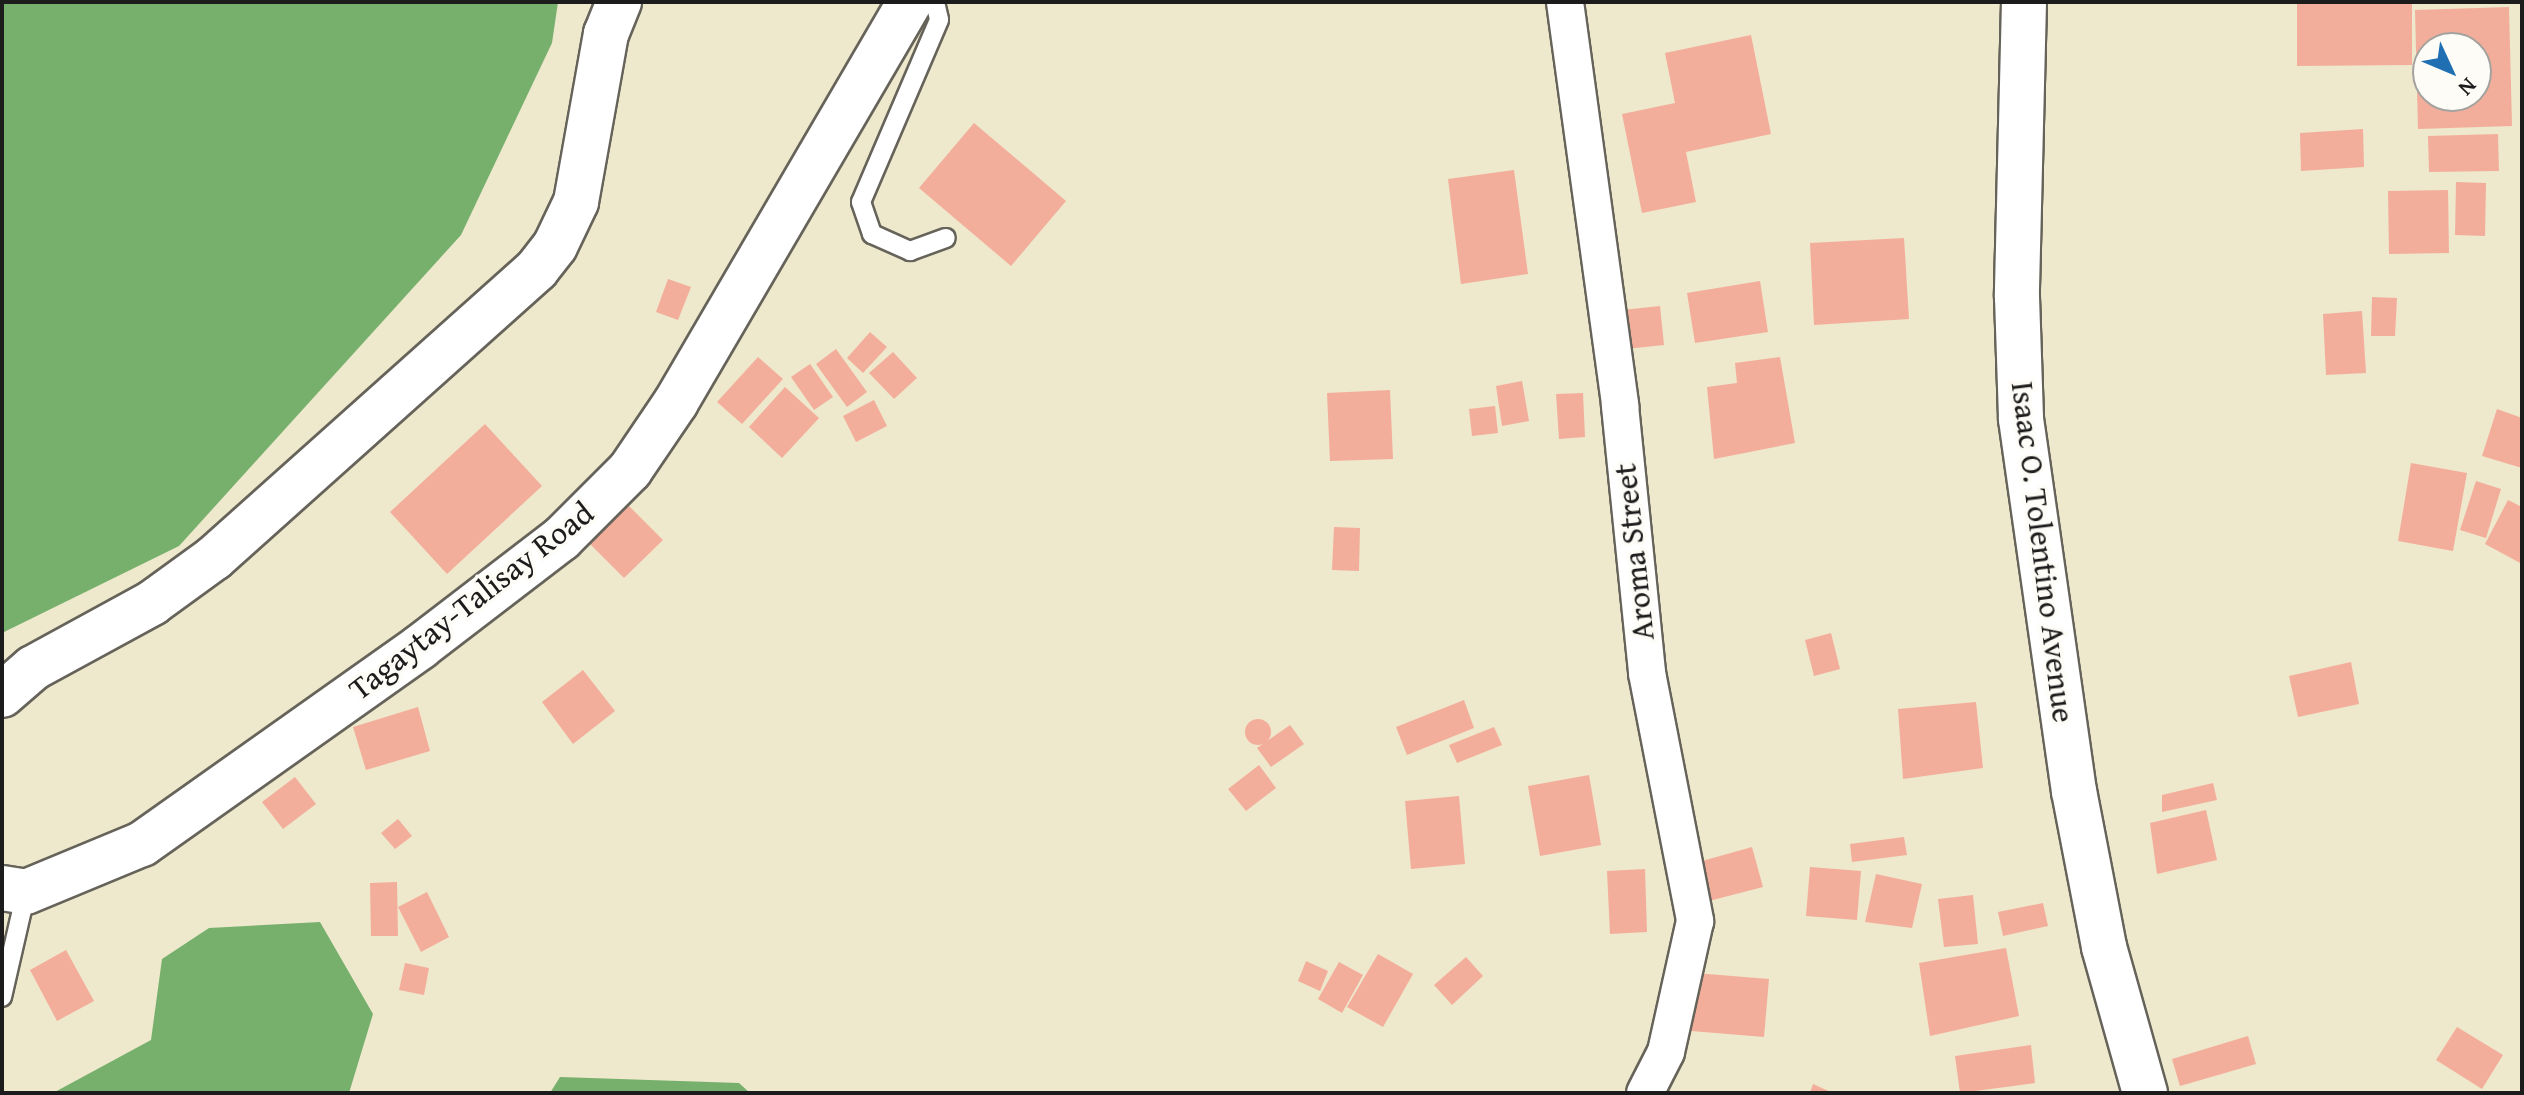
<!DOCTYPE html>
<html>
<head>
<meta charset="utf-8">
<style>
  body { margin:0 }
  #map { position:relative; width:2524px; height:1095px; overflow:hidden; background:#eee8cc; font-family:"Gentium Book Plus",serif }
  div>[style] { position:absolute }
  .forest>* { inset:0; background:#77b06d }
  .building>* { inset:0; background:#f3ae9b }
  .round { border-radius:50% }
  .roads { filter:drop-shadow(2px 0 #66635a) drop-shadow(-2px 0 #66635a) drop-shadow(0 2px #66635a) drop-shadow(0 -2px #66635a) }
  .service>* { height:18px; margin:-9px; padding:0 9px; transform-origin:9px; border-radius:9px; background:#fff }
  .minor>* { height:36px; margin:-18px; padding:0 18px; transform-origin:18px; border-radius:18px; background:#fff }
  .secondary>* { height:44px; margin:-22px; padding:0 22px; transform-origin:22px; border-radius:22px; background:#fff }
  .primary>* { height:44px; margin:-22px; padding:0 22px; transform-origin:22px; border-radius:22px; background:#fff }
  span { translate:-50% -50%; white-space:nowrap; text-align:center; line-height:1.15; -webkit-text-stroke:7px #fdfcf7; paint-order:stroke }
  .street-label { font-size:32px; color:#1c1c1c }
  .frame { position:absolute; inset:0; border:4px solid #1c1c1c; pointer-events:none }
  .north { position:absolute; left:2412px; top:32px; width:80px; height:80px; box-sizing:border-box; background:#fdfcf7; border:2px solid #a3a29f; border-radius:50%; rotate:134deg; font-size:22px; font-weight:700; line-height:32px; text-align:center; color:#1c1c1c }
  .north::after { content:''; display:block; margin:auto; width:28px; height:36px; background:#1f6fb2; clip-path:polygon(50% 0,100% 100%,50% 72%,0 100%) }
</style>
</head>
<body>
<div id="map">
  <div class="forest">
    <i style="clip-path:polygon(2px 2px,558px 2px,552px 43px,461px 235px,179px 546px,2px 633px)"></i>
    <i style="clip-path:polygon(320px 922px,373px 1014px,349px 1093px,53px 1093px,151px 1040px,162px 959px,209px 928px)"></i>
    <i style="clip-path:polygon(560px 1077px,739px 1083px,750px 1093px,550px 1093px)"></i>
  </div>
  <div class="building">
    <i style="clip-path:polygon(2297px 2px,2412px 2px,2412px 65px,2297px 66px)"></i>
    <i style="clip-path:polygon(evenodd,2509px 7px,2512px 126px,2418px 129px,2415px 10px,2509px 7px,2428px 48px,2476px 48px,2476px 96px,2428px 96px,2428px 48px)"></i>
    <i style="clip-path:polygon(1751px 35px,1771px 134px,1686px 152px,1696px 202px,1642px 213px,1622px 114px,1675px 103px,1665px 53px)"></i>
    <i style="clip-path:polygon(974px 123px,1066px 201px,1011px 266px,919px 188px)"></i>
    <i style="clip-path:polygon(2363px 129px,2364px 167px,2301px 171px,2300px 133px)"></i>
    <i style="clip-path:polygon(2498px 134px,2499px 171px,2429px 172px,2428px 136px)"></i>
    <i style="clip-path:polygon(1514px 170px,1528px 274px,1461px 284px,1448px 179px)"></i>
    <i style="clip-path:polygon(2456px 182px,2486px 183px,2485px 236px,2455px 235px)"></i>
    <i style="clip-path:polygon(2448px 190px,2449px 253px,2389px 254px,2388px 191px)"></i>
    <i style="clip-path:polygon(1904px 238px,1909px 319px,1814px 325px,1810px 243px)"></i>
    <i style="clip-path:polygon(668px 279px,691px 287px,678px 320px,656px 312px)"></i>
    <i style="clip-path:polygon(1760px 281px,1768px 332px,1695px 343px,1687px 293px)"></i>
    <i style="clip-path:polygon(2372px 297px,2397px 298px,2395px 336px,2371px 336px)"></i>
    <i style="clip-path:polygon(1660px 306px,1664px 345px,1626px 349px,1622px 310px)"></i>
    <i style="clip-path:polygon(2362px 311px,2366px 373px,2326px 375px,2323px 314px)"></i>
    <i style="clip-path:polygon(870px 332px,887px 347px,863px 373px,847px 358px)"></i>
    <i style="clip-path:polygon(836px 349px,867px 392px,847px 407px,816px 364px)"></i>
    <i style="clip-path:polygon(893px 352px,917px 378px,894px 399px,869px 373px)"></i>
    <i style="clip-path:polygon(758px 357px,783px 379px,742px 424px,717px 402px)"></i>
    <i style="clip-path:polygon(1780px 357px,1795px 443px,1714px 459px,1707px 387px,1737px 383px,1735px 363px)"></i>
    <i style="clip-path:polygon(810px 364px,833px 397px,814px 410px,791px 377px)"></i>
    <i style="clip-path:polygon(1522px 381px,1529px 421px,1502px 426px,1496px 386px)"></i>
    <i style="clip-path:polygon(785px 387px,819px 418px,782px 458px,749px 427px)"></i>
    <i style="clip-path:polygon(1390px 390px,1393px 459px,1330px 461px,1327px 393px)"></i>
    <i style="clip-path:polygon(1583px 393px,1585px 437px,1559px 439px,1556px 394px)"></i>
    <i style="clip-path:polygon(874px 400px,887px 426px,856px 442px,843px 416px)"></i>
    <i style="clip-path:polygon(1495px 406px,1498px 433px,1472px 436px,1469px 409px)"></i>
    <i style="clip-path:polygon(2497px 409px,2522px 418px,2522px 468px,2482px 456px)"></i>
    <i style="clip-path:polygon(485px 424px,542px 486px,447px 574px,390px 512px)"></i>
    <i style="clip-path:polygon(2411px 463px,2467px 473px,2453px 551px,2398px 541px)"></i>
    <i style="clip-path:polygon(2476px 481px,2501px 489px,2486px 538px,2460px 530px)"></i>
    <i style="clip-path:polygon(2508px 500px,2522px 507px,2522px 564px,2485px 544px)"></i>
    <i style="clip-path:polygon(628px 505px,663px 540px,624px 578px,590px 544px)"></i>
    <i style="clip-path:polygon(1334px 527px,1360px 528px,1359px 571px,1332px 570px)"></i>
    <i style="clip-path:polygon(1831px 633px,1840px 669px,1814px 676px,1805px 640px)"></i>
    <i style="clip-path:polygon(2351px 662px,2359px 704px,2298px 717px,2289px 676px)"></i>
    <i style="clip-path:polygon(583px 670px,615px 711px,573px 744px,542px 702px)"></i>
    <i style="clip-path:polygon(1464px 700px,1474px 728px,1407px 755px,1396px 727px)"></i>
    <i style="clip-path:polygon(1976px 702px,1983px 768px,1903px 779px,1898px 709px)"></i>
    <i style="clip-path:polygon(418px 707px,430px 751px,366px 770px,353px 727px)"></i>
    <i class="round" style="left:1245px;top:719px;width:26px;height:26px"></i>
    <i style="clip-path:polygon(1290px 725px,1304px 744px,1271px 767px,1257px 748px)"></i>
    <i style="clip-path:polygon(1494px 727px,1502px 745px,1457px 763px,1449px 745px)"></i>
    <i style="clip-path:polygon(1259px 765px,1276px 788px,1246px 811px,1228px 789px)"></i>
    <i style="clip-path:polygon(1589px 775px,1601px 845px,1540px 856px,1528px 786px)"></i>
    <i style="clip-path:polygon(295px 777px,316px 804px,283px 829px,262px 802px)"></i>
    <i style="clip-path:polygon(2213px 783px,2217px 800px,2162px 812px,2162px 795px)"></i>
    <i style="clip-path:polygon(1459px 796px,1465px 864px,1411px 869px,1405px 801px)"></i>
    <i style="clip-path:polygon(2206px 810px,2217px 860px,2157px 874px,2150px 823px)"></i>
    <i style="clip-path:polygon(398px 819px,412px 836px,395px 849px,381px 833px)"></i>
    <i style="clip-path:polygon(1904px 837px,1907px 855px,1852px 862px,1850px 844px)"></i>
    <i style="clip-path:polygon(1752px 847px,1763px 887px,1705px 902px,1695px 863px)"></i>
    <i style="clip-path:polygon(1810px 867px,1861px 871px,1857px 920px,1806px 916px)"></i>
    <i style="clip-path:polygon(1645px 869px,1647px 932px,1610px 934px,1607px 871px)"></i>
    <i style="clip-path:polygon(1876px 874px,1922px 884px,1912px 928px,1865px 922px)"></i>
    <i style="clip-path:polygon(397px 882px,398px 936px,371px 936px,370px 883px)"></i>
    <i style="clip-path:polygon(427px 892px,449px 937px,421px 952px,398px 907px)"></i>
    <i style="clip-path:polygon(1973px 895px,1978px 944px,1944px 947px,1938px 899px)"></i>
    <i style="clip-path:polygon(2043px 903px,2048px 926px,2003px 936px,1998px 912px)"></i>
    <i style="clip-path:polygon(2006px 948px,2019px 1016px,1930px 1036px,1919px 963px)"></i>
    <i style="clip-path:polygon(66px 950px,94px 1001px,57px 1021px,30px 970px)"></i>
    <i style="clip-path:polygon(1378px 954px,1413px 974px,1383px 1027px,1347px 1007px)"></i>
    <i style="clip-path:polygon(1466px 957px,1483px 976px,1452px 1005px,1434px 985px)"></i>
    <i style="clip-path:polygon(1306px 961px,1328px 971px,1320px 991px,1298px 981px)"></i>
    <i style="clip-path:polygon(1339px 962px,1363px 975px,1342px 1013px,1318px 999px)"></i>
    <i style="clip-path:polygon(405px 963px,429px 968px,424px 995px,399px 990px)"></i>
    <i style="clip-path:polygon(1695px 973px,1769px 979px,1764px 1037px,1691px 1031px)"></i>
    <i style="clip-path:polygon(2457px 1027px,2503px 1055px,2482px 1089px,2436px 1060px)"></i>
    <i style="clip-path:polygon(2248px 1036px,2256px 1064px,2180px 1086px,2172px 1059px)"></i>
    <i style="clip-path:polygon(2031px 1045px,2035px 1083px,1960px 1093px,1955px 1056px)"></i>
    <i style="clip-path:polygon(1813px 1084px,1833px 1093px,1810px 1093px)"></i>
  </div>
  <div class="roads">
    <div class="service">
      <i style="left:935px;top:2px;width:18px;rotate:77deg"></i>
      <i style="left:939px;top:20px;width:198px;rotate:113.2deg"></i>
      <i style="left:861px;top:202px;width:34px;rotate:71deg"></i>
      <i style="left:872px;top:234px;width:42px;rotate:24.1deg"></i>
      <i style="left:910px;top:251px;width:38px;rotate:-20deg"></i>
      <i style="left:2px;top:997px;width:108px;rotate:-77.1deg"></i>
    </div>
    <div class="minor">
      <i style="left:1565px;top:2px;width:408px;rotate:82.2deg"></i>
      <i style="left:1620px;top:406px;width:268px;rotate:84.2deg"></i>
      <i style="left:1647px;top:673px;width:253px;rotate:79deg"></i>
      <i style="left:1695px;top:921px;width:134px;rotate:102.5deg"></i>
      <i style="left:1666px;top:1052px;width:46px;rotate:117.1deg"></i>
    </div>
    <div class="secondary">
      <i style="left:2px;top:695px;width:41px;rotate:-41.1deg"></i>
      <i style="left:33px;top:668px;width:136px;rotate:-28.6deg"></i>
      <i style="left:152px;top:603px;width:77px;rotate:-36deg"></i>
      <i style="left:214px;top:558px;width:433px;rotate:-41.8deg"></i>
      <i style="left:537px;top:269px;width:29px;rotate:-52deg"></i>
      <i style="left:555px;top:246px;width:49px;rotate:-64.5deg"></i>
      <i style="left:576px;top:202px;width:171px;rotate:-79.9deg"></i>
      <i style="left:606px;top:34px;width:35px;rotate:-68deg"></i>
      <i style="left:2px;top:888px;width:24px;rotate:9deg"></i>
      <i style="left:26px;top:892px;width:126px;rotate:-22.5deg"></i>
      <i style="left:142px;top:844px;width:341px;rotate:-35.3deg"></i>
      <i style="left:420px;top:647px;width:178px;rotate:-37.5deg"></i>
      <i style="left:561px;top:539px;width:98px;rotate:-45deg"></i>
      <i style="left:630px;top:470px;width:82px;rotate:-55.9deg"></i>
      <i style="left:676px;top:402px;width:463px;rotate:-59.7deg"></i>
    </div>
    <div class="primary">
      <i style="left:2024px;top:2px;width:295px;rotate:91.4deg"></i>
      <i style="left:2017px;top:297px;width:122px;rotate:88.1deg"></i>
      <i style="left:2021px;top:419px;width:376px;rotate:81.9deg"></i>
      <i style="left:2074px;top:791px;width:159px;rotate:79.1deg"></i>
      <i style="left:2104px;top:947px;width:152px;rotate:74.3deg"></i>
    </div>
  </div>
  <div class="street-label">
    <span style="left:1634px;top:552px;rotate:-96deg">Aroma Street</span>
    <span style="left:2043px;top:552px;rotate:83deg">Isaac O. Tolentino Avenue</span>
    <span style="left:471px;top:601px;rotate:-38deg">Tagaytay-Talisay Road</span>
  </div>
  <div class="frame"></div>
  <div class="north">N</div>
</div>
</body>
</html>
